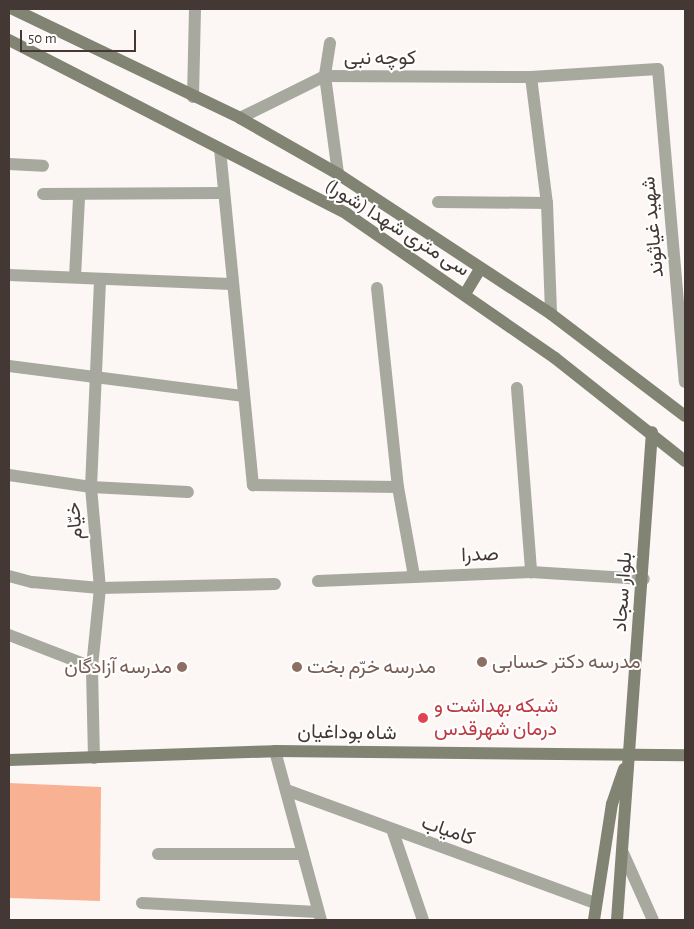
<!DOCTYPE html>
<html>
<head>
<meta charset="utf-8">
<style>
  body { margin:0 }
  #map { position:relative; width:694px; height:929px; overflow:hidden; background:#fcf7f5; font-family:"Alegreya Sans",Vazirmatn,sans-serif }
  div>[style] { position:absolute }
  .green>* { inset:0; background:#f9b194 }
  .street>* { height:12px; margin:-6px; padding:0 6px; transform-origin:6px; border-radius:6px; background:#a7a99e }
  .secondary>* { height:12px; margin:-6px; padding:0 6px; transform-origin:6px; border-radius:6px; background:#818373 }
  .dots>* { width:14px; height:14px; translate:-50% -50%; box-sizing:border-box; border:2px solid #fff; border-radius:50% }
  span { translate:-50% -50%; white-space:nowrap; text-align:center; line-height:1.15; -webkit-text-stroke:4px #fff; paint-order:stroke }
  .street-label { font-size:20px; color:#433834 }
  .education-label { font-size:20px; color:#785e54 }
  .left { translate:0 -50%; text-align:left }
  .right { translate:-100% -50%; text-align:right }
  .health-label { font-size:20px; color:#be3a42 }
  .frame { position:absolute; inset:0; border:10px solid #433834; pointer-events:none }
  .scale { position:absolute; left:20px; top:30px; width:116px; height:22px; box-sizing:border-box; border:2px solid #433834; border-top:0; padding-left:6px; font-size:15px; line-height:18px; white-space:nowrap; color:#433834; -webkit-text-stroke:4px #fff; paint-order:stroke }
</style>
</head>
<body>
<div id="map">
  <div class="green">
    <i style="clip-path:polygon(9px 783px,101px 787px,100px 901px,9px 898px)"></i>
  </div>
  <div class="street">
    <i style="left:330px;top:43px;width:33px;rotate:99deg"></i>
    <i style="left:325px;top:76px;width:99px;rotate:82.4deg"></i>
    <i style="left:531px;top:77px;width:127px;rotate:82.8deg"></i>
    <i style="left:547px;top:203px;width:111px;rotate:87.9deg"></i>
    <i style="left:193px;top:97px;width:88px;rotate:-88.7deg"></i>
    <i style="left:240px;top:118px;width:95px;rotate:-26.3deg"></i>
    <i style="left:325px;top:76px;width:206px;rotate:0.3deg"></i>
    <i style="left:531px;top:77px;width:127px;rotate:-3.6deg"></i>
    <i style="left:658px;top:69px;width:314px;rotate:85.1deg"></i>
    <i style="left:220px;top:149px;width:338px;rotate:84.4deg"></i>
    <i style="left:253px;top:485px;width:145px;rotate:0.8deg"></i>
    <i style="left:9px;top:164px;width:34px;rotate:3deg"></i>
    <i style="left:43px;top:194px;width:178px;rotate:-0.3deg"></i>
    <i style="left:438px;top:202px;width:109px;rotate:0.5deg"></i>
    <i style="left:9px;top:275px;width:222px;rotate:2.3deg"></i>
    <i style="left:75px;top:277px;width:80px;rotate:-87.1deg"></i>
    <i style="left:377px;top:288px;width:200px;rotate:84deg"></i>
    <i style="left:398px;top:487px;width:90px;rotate:79.8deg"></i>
    <i style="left:9px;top:366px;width:235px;rotate:7.3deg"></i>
    <i style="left:517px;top:388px;width:185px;rotate:85.6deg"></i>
    <i style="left:9px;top:475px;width:83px;rotate:8.3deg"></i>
    <i style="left:91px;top:487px;width:97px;rotate:3deg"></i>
    <i style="left:9px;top:576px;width:24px;rotate:15deg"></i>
    <i style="left:32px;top:582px;width:68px;rotate:5deg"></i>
    <i style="left:100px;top:588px;width:175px;rotate:-1.3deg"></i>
    <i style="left:318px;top:581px;width:213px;rotate:-2.4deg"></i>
    <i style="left:531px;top:572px;width:113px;rotate:3.5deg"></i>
    <i style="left:9px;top:635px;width:89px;rotate:21.1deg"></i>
    <i style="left:275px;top:751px;width:175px;rotate:74.8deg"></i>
    <i style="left:94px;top:758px;width:91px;rotate:-91.3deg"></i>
    <i style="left:92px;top:667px;width:79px;rotate:-84.2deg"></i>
    <i style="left:100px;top:588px;width:101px;rotate:-95.1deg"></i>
    <i style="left:91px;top:487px;width:207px;rotate:-87.5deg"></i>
    <i style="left:289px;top:791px;width:326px;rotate:20.1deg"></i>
    <i style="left:393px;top:832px;width:93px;rotate:71.2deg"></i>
    <i style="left:623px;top:853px;width:73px;rotate:65.9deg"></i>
    <i style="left:158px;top:854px;width:145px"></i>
    <i style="left:142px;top:903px;width:176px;rotate:2.9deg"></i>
  </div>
  <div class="secondary">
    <i style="left:13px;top:9px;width:252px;rotate:25.6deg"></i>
    <i style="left:240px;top:118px;width:113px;rotate:29.7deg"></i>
    <i style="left:338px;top:174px;width:255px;rotate:33.3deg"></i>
    <i style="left:551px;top:314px;width:168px;rotate:37.3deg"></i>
    <i style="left:9px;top:40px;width:380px;rotate:27.2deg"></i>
    <i style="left:347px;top:214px;width:253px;rotate:34.7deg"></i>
    <i style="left:555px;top:358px;width:166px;rotate:38.4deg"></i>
    <i style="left:465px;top:294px;width:29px;rotate:-59deg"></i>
    <i style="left:9px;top:760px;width:266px;rotate:-1.9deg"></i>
    <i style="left:275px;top:751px;width:410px;rotate:0.6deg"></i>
    <i style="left:594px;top:920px;width:117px;rotate:-81.2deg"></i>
    <i style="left:612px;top:804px;width:37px;rotate:-71deg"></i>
    <i style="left:617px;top:920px;width:489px;rotate:-85.9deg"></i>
  </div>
  <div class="dots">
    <i style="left:482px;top:662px;background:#8d6e63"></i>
    <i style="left:182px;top:667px;background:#8d6e63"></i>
    <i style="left:297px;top:667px;background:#8d6e63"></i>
    <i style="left:423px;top:718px;background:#e0444e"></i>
  </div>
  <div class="street-label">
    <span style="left:380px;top:58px">کوچه نبی</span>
    <span style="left:653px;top:227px;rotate:-95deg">شهید غیاثوند</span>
    <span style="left:397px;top:228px;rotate:32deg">سی متری شهدا (شورا)</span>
    <span style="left:75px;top:521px;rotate:-95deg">خیّام</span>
    <span style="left:480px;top:555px;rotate:-2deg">صدرا</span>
    <span style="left:623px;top:592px;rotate:-86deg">بلوار سجاد</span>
    <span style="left:347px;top:733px;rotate:1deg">شاه بوداغیان</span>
    <span style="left:448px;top:831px;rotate:19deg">کامیاب</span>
  </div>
  <div class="education-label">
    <span class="left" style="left:492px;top:662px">مدرسه دکتر حسابی</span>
    <span class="right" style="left:172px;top:667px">مدرسه آزادگان</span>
    <span class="left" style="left:307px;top:667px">مدرسه خرّم بخت</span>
  </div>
  <div class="health-label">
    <span class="left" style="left:434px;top:718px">شبکه بهداشت و<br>درمان شهرقدس</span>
  </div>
  <div class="frame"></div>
  <div class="scale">50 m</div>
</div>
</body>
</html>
